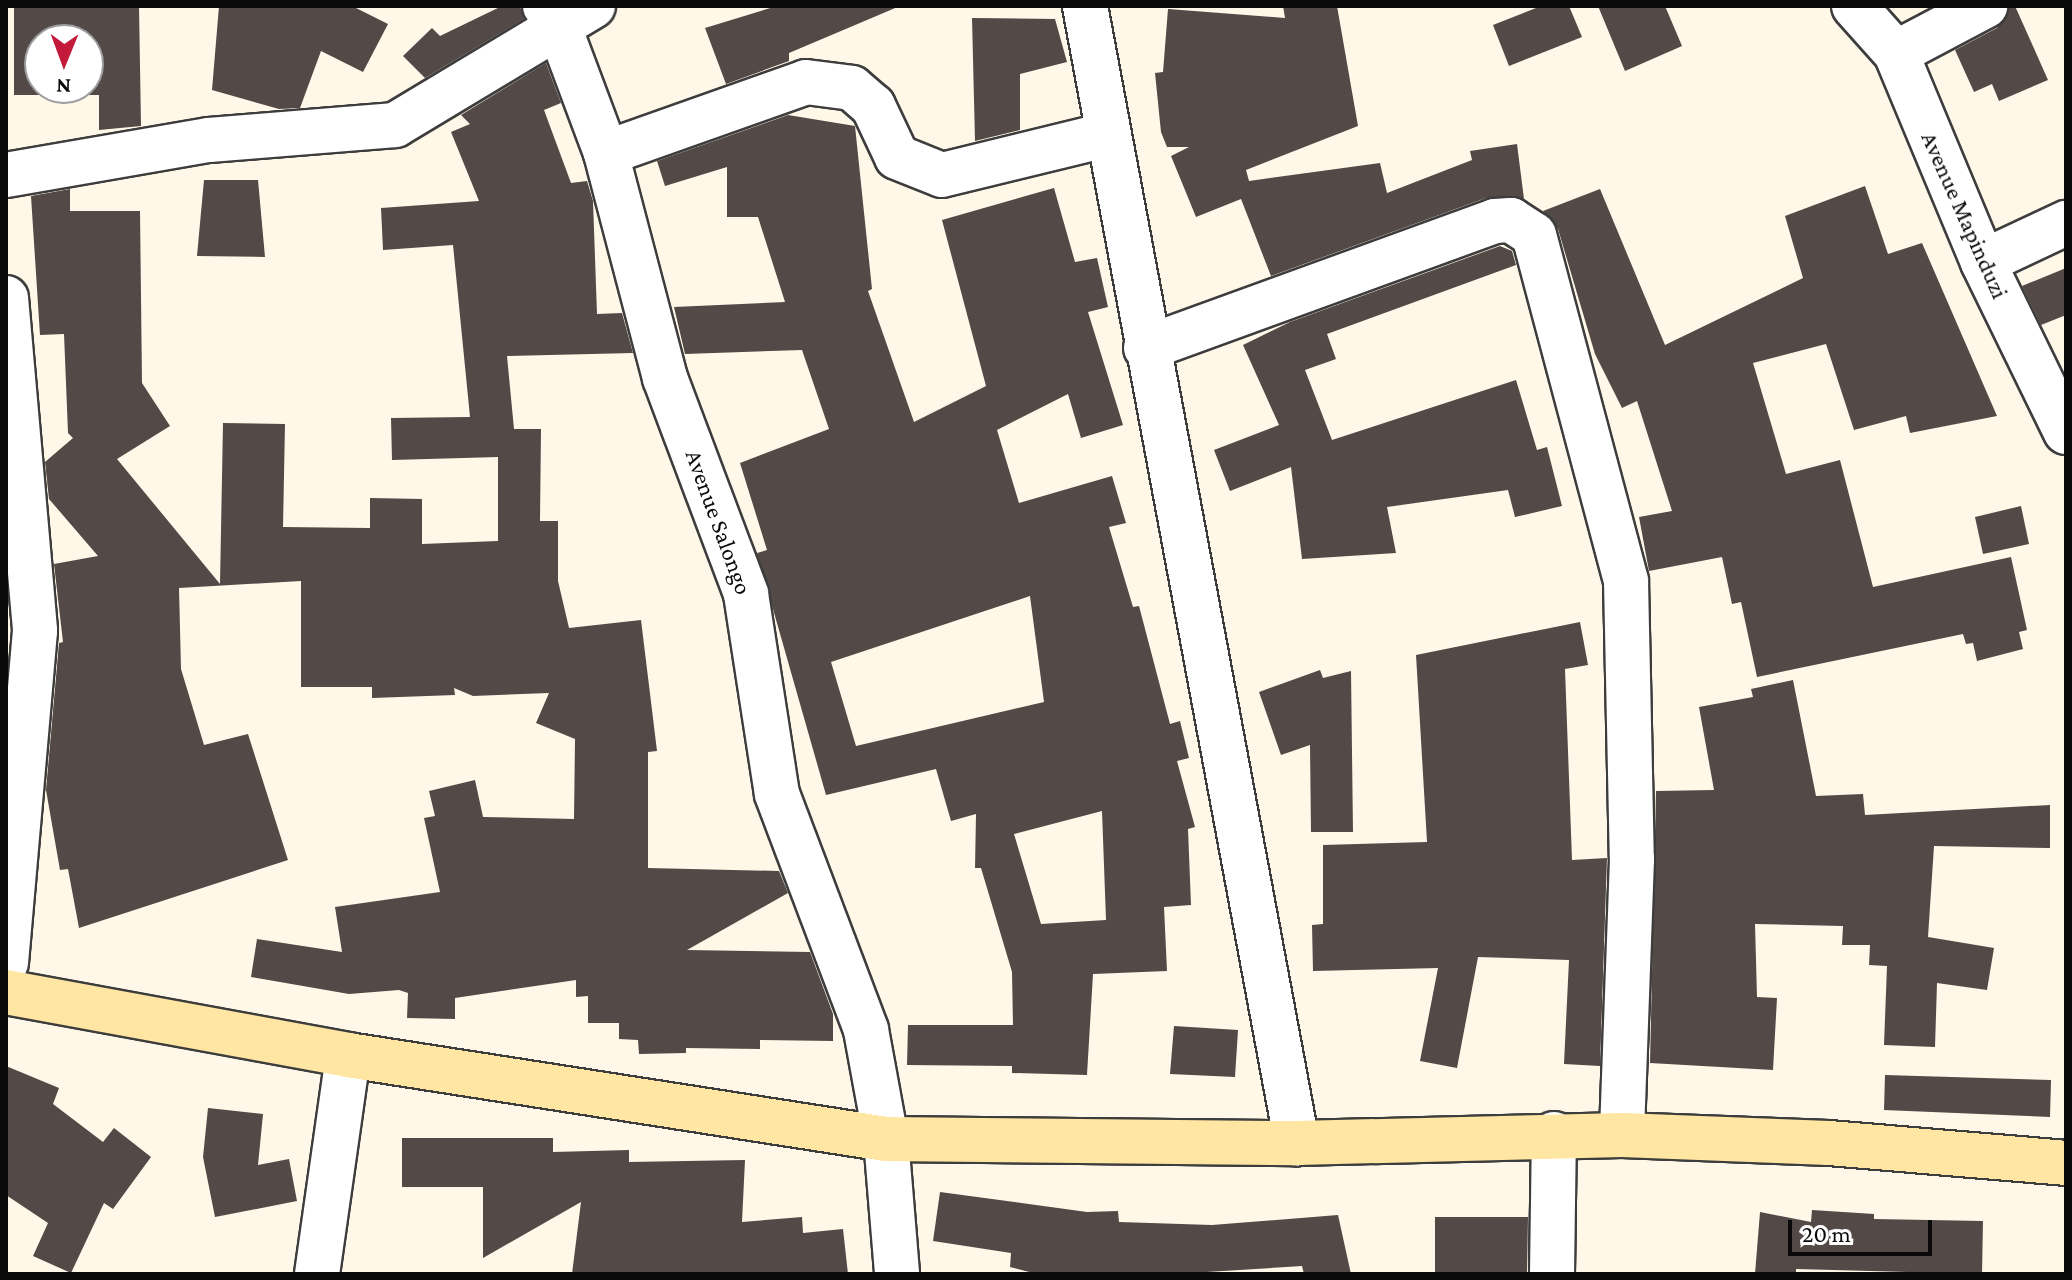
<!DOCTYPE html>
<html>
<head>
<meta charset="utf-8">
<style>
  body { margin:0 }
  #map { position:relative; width:2072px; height:1280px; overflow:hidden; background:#fff7e7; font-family:"Crimson Pro",serif }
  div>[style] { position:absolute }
  .building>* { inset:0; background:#534946 }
  .roads { filter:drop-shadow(2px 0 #3d3d3d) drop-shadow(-2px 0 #3d3d3d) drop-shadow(0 2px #3d3d3d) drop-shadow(0 -2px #3d3d3d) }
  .minor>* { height:44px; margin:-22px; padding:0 22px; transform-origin:22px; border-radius:22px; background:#fff }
  .secondary>* { height:44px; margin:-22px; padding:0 22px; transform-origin:22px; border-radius:22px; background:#ffe6a2 }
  span { translate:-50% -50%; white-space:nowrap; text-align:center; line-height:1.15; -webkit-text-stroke:8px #fff; paint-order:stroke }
  .street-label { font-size:24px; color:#0a0a0a }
  .frame { position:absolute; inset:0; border:8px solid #0a0a0a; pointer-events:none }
  .north { position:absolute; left:24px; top:24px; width:80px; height:80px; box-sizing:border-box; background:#fff; border:2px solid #9d9d9d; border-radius:50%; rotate:181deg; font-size:22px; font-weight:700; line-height:32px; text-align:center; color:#0a0a0a }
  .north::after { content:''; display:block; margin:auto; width:28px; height:36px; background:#c3193b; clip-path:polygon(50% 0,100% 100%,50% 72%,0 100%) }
  .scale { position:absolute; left:1788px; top:1220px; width:144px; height:36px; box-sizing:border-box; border:4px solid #0a0a0a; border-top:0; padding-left:10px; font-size:24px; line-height:28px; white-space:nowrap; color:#0a0a0a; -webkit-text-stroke:6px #fff; paint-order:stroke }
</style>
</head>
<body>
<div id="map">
  <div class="building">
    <i style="clip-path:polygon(evenodd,14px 6px,139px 6px,141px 126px,99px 130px,99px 95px,14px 95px,14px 6px,40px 40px,88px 40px,88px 88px,40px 88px,40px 40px)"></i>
    <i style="clip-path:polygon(219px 6px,352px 6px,388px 24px,363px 72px,321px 51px,300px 108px,279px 109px,212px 90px)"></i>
    <i style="clip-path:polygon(502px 6px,520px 6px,524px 19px,425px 78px,403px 56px,432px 28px,440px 36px)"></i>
    <i style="clip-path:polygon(777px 6px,900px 6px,789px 53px,789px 61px,726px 84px,705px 28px)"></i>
    <i style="clip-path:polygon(1283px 6px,1337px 6px,1358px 126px,1246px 170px,1249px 181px,1380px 163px,1387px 193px,1472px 160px,1470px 151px,1517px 144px,1524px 199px,1486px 198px,1271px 276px,1241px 199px,1196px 217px,1171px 156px,1189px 147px,1167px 147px,1161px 132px,1155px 73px,1163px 72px,1168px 9px,1285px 18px)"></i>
    <i style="clip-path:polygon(1541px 6px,1569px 6px,1582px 37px,1509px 66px,1493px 25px)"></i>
    <i style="clip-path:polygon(1598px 6px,1665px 6px,1682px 46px,1625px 71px)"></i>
    <i style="clip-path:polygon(2010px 6px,2015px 6px,2048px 80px,1999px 101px,1992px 84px,1974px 92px,1955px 50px,1997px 28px)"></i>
    <i style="clip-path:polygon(972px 18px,1055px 19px,1067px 62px,1020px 74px,1020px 130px,975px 141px)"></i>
    <i style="clip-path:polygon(546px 63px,561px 103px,544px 110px,571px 183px,587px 181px,593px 201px,597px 314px,622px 313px,633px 353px,507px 356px,514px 429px,541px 429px,540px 521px,558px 521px,558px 581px,569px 628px,641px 620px,657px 751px,648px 752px,648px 868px,779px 871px,788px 893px,687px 950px,810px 952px,833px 1014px,833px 1041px,760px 1040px,760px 1049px,686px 1048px,686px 1053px,639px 1054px,638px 1040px,619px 1039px,619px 1023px,588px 1023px,588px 996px,576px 997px,576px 980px,455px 998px,455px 1019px,407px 1018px,408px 993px,399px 990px,349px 994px,251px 977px,257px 939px,342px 952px,335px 907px,440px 892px,424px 818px,435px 816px,429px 791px,475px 780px,483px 817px,574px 819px,575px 739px,536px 723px,549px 693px,473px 696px,454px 688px,455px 695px,372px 698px,372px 687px,301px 687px,301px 581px,179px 588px,181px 669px,204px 745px,248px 734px,288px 860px,79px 928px,68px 869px,60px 870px,46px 790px,59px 643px,63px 642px,54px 564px,98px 556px,49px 499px,45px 462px,73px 438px,68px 433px,64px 334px,40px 335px,31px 196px,70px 189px,70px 211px,140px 211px,142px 383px,170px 426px,117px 459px,220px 584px,223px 423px,285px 424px,283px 527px,370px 528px,370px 498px,422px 499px,422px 544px,498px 541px,498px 457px,392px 460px,391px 418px,470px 417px,453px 245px,383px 250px,381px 208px,479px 201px,451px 132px,470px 124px,461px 115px)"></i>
    <i style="clip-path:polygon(evenodd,788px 115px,855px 126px,872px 289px,868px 291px,914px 422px,986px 386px,942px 220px,1054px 188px,1075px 262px,1097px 258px,1108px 307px,1088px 312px,1123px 425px,1081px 438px,1068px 394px,997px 430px,1019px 503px,1112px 476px,1126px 523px,1109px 527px,1133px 607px,1139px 606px,1170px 724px,1180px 721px,1189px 758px,1177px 761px,1195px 827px,1188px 829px,1191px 905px,1164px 907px,1167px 971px,1093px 974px,1087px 1075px,1012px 1073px,1012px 1066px,907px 1065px,908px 1025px,1013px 1025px,1012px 972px,981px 868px,975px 868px,976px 814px,951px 821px,936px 769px,826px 795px,757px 553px,767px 550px,740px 463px,829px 429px,802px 350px,685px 354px,674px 307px,785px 302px,758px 217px,727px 217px,727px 167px,665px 186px,657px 161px,788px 115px,1030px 596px,1044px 702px,856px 746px,831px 662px,1030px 596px,788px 115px,1102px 811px,1106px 920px,1041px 924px,1014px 834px,1102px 811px)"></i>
    <i style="clip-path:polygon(204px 180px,258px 180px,265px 257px,197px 256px)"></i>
    <i style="clip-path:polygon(1865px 186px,1888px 254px,1922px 243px,1997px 416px,1910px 433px,1906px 416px,1854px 430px,1826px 344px,1753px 363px,1786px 474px,1840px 460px,1873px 587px,2011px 557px,2027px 630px,2019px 632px,2023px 649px,1977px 661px,1973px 643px,1966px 644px,1963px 634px,1757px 677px,1741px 602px,1732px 604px,1722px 557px,1649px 571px,1639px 517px,1672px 511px,1637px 401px,1622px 408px,1595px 354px,1558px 229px,1543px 211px,1600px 189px,1665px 345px,1803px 278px,1785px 216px)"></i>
    <i style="clip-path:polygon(1500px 246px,1512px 251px,1516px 265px,1327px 334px,1336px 359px,1305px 370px,1332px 440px,1516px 380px,1537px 450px,1547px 447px,1562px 506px,1515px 517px,1508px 490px,1387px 507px,1396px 553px,1302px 559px,1291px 467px,1230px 491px,1214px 450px,1279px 425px,1243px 345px,1290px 322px)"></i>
    <i style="clip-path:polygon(2066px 268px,2066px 315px,2041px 325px,2022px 286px)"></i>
    <i style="clip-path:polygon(2021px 506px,2029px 544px,1983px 554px,1975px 517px)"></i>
    <i style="clip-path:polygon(1580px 622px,1588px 665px,1565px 669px,1572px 860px,1607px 858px,1600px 1066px,1564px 1064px,1569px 960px,1478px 957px,1457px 1068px,1420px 1061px,1438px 968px,1313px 971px,1312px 925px,1323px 924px,1323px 845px,1427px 842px,1416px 655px)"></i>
    <i style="clip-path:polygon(1320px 670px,1323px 678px,1351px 671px,1353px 832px,1311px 832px,1310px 745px,1281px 755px,1259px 692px)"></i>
    <i style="clip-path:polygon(1793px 680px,1816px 796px,1863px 794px,1865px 815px,2050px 805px,2050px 848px,1934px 846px,1928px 937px,1994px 948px,1987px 990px,1937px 983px,1935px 1047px,1884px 1045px,1887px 966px,1869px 965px,1870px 945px,1842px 945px,1843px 926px,1755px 924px,1757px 997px,1777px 998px,1773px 1070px,1650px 1063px,1656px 791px,1714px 790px,1699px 707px,1753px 697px,1751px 689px)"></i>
    <i style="clip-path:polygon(1174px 1026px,1238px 1030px,1235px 1077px,1170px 1074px)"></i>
    <i style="clip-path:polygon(6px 1066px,59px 1088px,53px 1104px,103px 1142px,114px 1128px,151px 1157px,113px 1209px,104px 1203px,71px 1273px,33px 1256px,48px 1223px,6px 1195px)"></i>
    <i style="clip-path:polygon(1885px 1075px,2051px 1080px,2050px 1117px,1884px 1110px)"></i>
    <i style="clip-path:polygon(208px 1108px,263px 1114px,258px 1165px,289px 1159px,297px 1201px,215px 1217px,203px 1157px)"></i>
    <i style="clip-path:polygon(402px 1138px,553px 1138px,553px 1152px,629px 1150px,629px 1162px,745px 1160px,742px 1222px,802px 1217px,803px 1233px,843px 1229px,848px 1274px,572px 1274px,581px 1202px,483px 1258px,483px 1187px,402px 1187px)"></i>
    <i style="clip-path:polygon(940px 1192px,1087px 1212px,1118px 1211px,1119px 1222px,1212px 1225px,1338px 1215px,1351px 1274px,1304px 1274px,1302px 1266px,1175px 1274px,1037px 1274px,1010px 1267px,1011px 1253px,933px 1241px)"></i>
    <i style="clip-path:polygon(1812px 1210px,1874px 1214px,1874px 1219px,1983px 1221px,1982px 1274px,1796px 1269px,1796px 1274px,1755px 1274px,1760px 1212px,1811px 1222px)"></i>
    <i style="clip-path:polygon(1435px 1217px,1528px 1217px,1527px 1274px,1435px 1274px)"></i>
  </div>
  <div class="roads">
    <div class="minor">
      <i style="left:545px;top:6px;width:25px;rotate:56deg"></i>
      <i style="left:559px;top:27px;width:134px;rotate:69.5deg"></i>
      <i style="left:606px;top:153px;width:233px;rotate:75.3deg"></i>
      <i style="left:665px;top:378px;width:231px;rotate:69.4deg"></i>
      <i style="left:746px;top:594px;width:202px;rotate:81.2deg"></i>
      <i style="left:777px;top:794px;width:252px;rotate:69.3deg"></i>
      <i style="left:866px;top:1030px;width:111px;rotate:79.6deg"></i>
      <i style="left:886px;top:1139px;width:135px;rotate:85.3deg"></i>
      <i style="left:1085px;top:6px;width:1157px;rotate:79.44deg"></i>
      <i style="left:1854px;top:6px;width:63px;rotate:48.2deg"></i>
      <i style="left:1896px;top:53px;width:226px;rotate:67.4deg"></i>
      <i style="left:1983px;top:262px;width:189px;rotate:64deg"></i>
      <i style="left:1896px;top:53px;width:101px;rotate:-27.8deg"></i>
      <i style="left:606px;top:153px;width:212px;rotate:-19.5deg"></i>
      <i style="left:806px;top:82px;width:46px;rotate:7.4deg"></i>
      <i style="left:852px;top:88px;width:28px;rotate:41deg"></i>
      <i style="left:873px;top:106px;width:56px;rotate:64.8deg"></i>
      <i style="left:897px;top:157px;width:48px;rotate:21.8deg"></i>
      <i style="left:942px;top:175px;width:169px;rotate:-13.7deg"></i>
      <i style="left:6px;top:175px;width:206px;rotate:-9.8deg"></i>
      <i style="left:209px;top:140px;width:187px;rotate:-4.6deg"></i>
      <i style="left:395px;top:125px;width:231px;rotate:-31deg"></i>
      <i style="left:1983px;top:262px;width:92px;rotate:-25.2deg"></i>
      <i style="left:6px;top:298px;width:334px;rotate:85deg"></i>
      <i style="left:35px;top:631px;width:333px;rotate:95deg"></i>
      <i style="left:1146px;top:348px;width:371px;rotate:-20deg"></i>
      <i style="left:1495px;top:221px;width:16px;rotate:-4deg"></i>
      <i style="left:1511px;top:220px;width:27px;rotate:33deg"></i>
      <i style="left:1534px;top:235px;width:358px;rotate:75.1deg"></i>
      <i style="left:1626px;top:581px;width:278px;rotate:88.8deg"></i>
      <i style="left:1632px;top:859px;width:276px;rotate:92.1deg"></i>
      <i style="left:317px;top:1274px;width:221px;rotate:-81.9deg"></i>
      <i style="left:1552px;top:1274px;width:140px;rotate:-89.2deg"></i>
    </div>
    <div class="secondary">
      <i style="left:6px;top:992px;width:348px;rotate:10.4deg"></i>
      <i style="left:348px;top:1055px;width:545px;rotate:8.87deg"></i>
      <i style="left:886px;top:1139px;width:411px;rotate:0.6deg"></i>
      <i style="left:1297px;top:1143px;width:325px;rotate:-1.4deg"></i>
      <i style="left:1622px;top:1135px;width:207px;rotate:2.2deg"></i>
      <i style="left:1829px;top:1143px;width:238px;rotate:4.8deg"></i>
    </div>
  </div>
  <div class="street-label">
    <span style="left:1965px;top:215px;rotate:66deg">Avenue Mapinduzi</span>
    <span style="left:719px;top:522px;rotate:70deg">Avenue Salongo</span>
  </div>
  <div class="frame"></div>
  <div class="north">N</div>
  <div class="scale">20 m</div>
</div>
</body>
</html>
